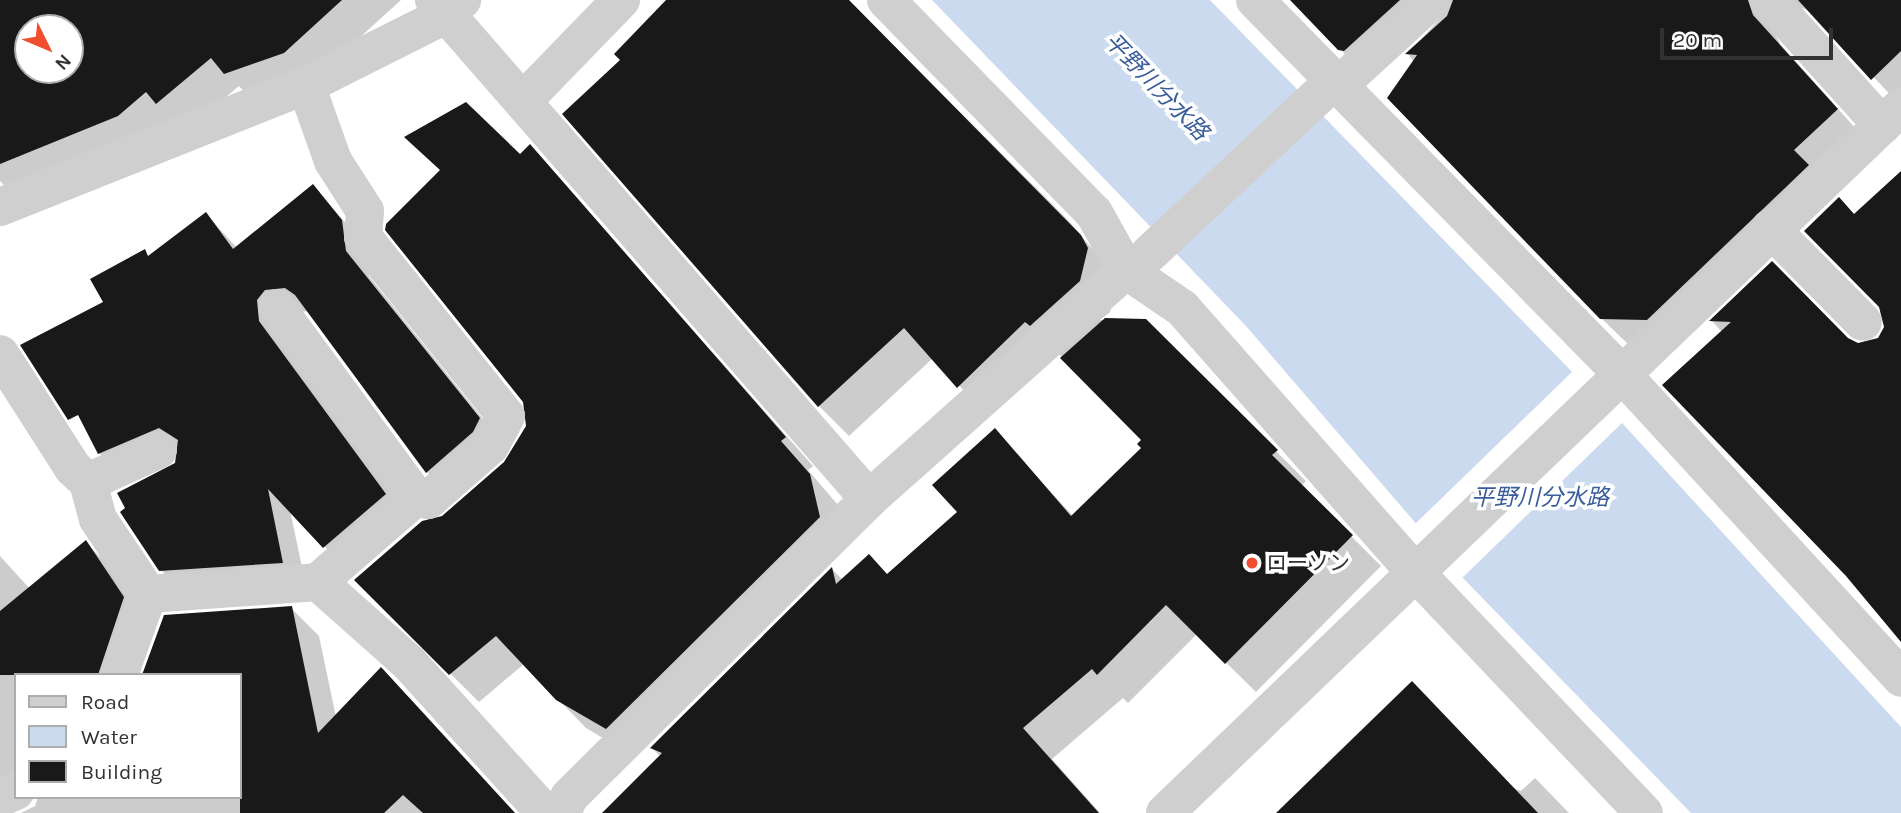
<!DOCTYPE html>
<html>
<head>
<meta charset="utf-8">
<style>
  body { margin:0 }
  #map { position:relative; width:1901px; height:813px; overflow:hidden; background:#fff; font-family:Karla,"Noto Sans JP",sans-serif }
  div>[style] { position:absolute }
  .water>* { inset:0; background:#ccdaf0 }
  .pier>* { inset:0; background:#fff }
  .shadow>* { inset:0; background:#0003 }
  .building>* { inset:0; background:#191919 }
  .minor>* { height:38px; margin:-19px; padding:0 19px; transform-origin:19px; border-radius:19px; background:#cfcfcf }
  .dots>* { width:19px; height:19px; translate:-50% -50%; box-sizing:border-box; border:4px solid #fff; border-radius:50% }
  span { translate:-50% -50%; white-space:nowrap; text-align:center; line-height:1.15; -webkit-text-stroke:7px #fff; paint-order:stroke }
  .poi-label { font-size:21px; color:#323232 }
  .left { translate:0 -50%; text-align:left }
  .water-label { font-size:23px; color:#3a5e9b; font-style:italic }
  .legend { position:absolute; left:14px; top:673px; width:228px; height:126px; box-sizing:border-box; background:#fff; border:2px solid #adadad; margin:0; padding:9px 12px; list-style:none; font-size:21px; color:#323232 }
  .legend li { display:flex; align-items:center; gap:14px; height:35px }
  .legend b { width:35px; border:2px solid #adadad }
  .north { position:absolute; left:14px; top:14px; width:70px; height:70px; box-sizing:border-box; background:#fff; border:2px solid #adadad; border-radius:50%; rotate:133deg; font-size:19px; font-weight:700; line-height:28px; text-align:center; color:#323232 }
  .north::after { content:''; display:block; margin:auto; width:24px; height:32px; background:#f04e2e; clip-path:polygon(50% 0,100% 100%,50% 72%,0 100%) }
  .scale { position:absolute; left:1660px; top:28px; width:173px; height:32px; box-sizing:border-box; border:4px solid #323232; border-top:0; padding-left:9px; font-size:21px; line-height:24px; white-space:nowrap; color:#323232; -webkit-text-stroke:5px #fff; paint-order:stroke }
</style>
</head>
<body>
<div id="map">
  <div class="water">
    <i style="clip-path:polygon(932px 0,1210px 0,1622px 423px,1901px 727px,1901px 813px,1691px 813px,1462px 577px,1246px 326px)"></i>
  </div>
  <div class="pier">
    <i style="clip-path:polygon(1574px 370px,1624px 421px,1460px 580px,1413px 526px)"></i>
  </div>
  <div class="shadow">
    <i style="clip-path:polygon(evenodd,0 0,401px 0,312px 81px,253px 101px,239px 86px,185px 131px,16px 197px,0 181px,0 0,28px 28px,70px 28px,70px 70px,28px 70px,28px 28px)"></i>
    <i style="clip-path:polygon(687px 0,848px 0,1067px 219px,1118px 279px,1110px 312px,1100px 320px,1145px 321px,1306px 481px,1301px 486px,1381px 566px,1256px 692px,1197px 634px,1128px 703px,1123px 698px,1052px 759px,1100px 813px,624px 813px,661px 757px,652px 748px,832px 569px,843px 580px,888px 575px,959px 512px,994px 430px,1073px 516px,1144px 448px,1143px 440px,1056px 351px,988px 416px,933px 358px,849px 436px,819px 406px)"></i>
    <i style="clip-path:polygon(1293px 0,1901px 0,1901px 106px,1811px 11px,1795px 6px,1775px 34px,1781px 45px,1865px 139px,1631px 347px,1601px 318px,1408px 54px,1443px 15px,1368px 78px)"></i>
    <i style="clip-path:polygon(530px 146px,813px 466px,808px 470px,838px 505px,635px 757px,586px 728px,524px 664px,479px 702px,356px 580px,443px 518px,506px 464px,527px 426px,520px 156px)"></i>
    <i style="clip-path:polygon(1901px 173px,1901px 630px,1665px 386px,1722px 332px,1712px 321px,1772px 264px,1847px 340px,1858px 345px,1879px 339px,1886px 327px,1855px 216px)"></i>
    <i style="clip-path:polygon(313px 186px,366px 246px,369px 276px,503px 444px,451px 496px,427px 472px,309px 311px,289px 313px,409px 518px,348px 571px,290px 510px,306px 586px,185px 594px,161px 570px,178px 454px,123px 476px,99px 453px,206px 214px,237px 248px)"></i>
    <i style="clip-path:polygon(86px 543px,114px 570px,151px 626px,133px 675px,16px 675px,16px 797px,38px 797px,0 813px,0 556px,30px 589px)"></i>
    <i style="clip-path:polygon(291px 608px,319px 636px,336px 717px,409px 697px,515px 813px,21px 813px,35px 806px,38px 797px,240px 797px,240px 675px)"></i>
    <i style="clip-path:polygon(1535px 778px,1569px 813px,1279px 813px,1513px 788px,1521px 791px)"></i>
  </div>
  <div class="building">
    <i style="clip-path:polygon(evenodd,0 0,342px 0,284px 53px,224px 74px,211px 58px,156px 104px,146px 92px,118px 116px,0 164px,0 0,28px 28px,70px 28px,70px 70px,28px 70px,28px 28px)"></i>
    <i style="clip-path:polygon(666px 0,849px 0,1081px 235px,1088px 248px,1080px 281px,1030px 326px,1025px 322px,957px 388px,904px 328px,818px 407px,562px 114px,620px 60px,614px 54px)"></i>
    <i style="clip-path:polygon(1290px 0,1400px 0,1344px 51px,1338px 50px)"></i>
    <i style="clip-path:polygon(1453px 0,1748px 0,1753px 15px,1838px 109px,1794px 150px,1809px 165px,1647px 320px,1600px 319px,1387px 98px,1417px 55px,1405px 54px,1447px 16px)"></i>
    <i style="clip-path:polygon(1798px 0,1901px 0,1901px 51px,1871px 80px)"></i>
    <i style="clip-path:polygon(466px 102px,520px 154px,530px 144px,786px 437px,781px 441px,810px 474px,820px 517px,606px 729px,556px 700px,496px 636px,449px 675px,354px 580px,422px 521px,442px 516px,504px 462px,526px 426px,523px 402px,385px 230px,386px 224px,440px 170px,404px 137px)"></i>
    <i style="clip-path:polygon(1901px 171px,1901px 642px,1846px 576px,1662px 385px,1731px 322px,1709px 321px,1772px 261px,1848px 338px,1858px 343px,1878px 338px,1884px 327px,1879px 307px,1804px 231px,1839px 197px,1854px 214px)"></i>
    <i style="clip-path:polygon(313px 184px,342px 220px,346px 251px,480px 418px,473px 432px,426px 473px,295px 295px,285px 288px,265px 290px,257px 300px,259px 321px,386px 494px,323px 548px,268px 489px,283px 563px,159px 571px,120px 512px,125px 508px,117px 493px,175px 463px,178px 440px,159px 428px,98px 454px,78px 415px,68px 420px,20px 345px,103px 302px,90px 279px,145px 249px,148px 256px,206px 212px,233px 249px)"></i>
    <i style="clip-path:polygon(1105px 318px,1146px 319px,1278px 450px,1272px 455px,1353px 535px,1225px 664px,1166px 605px,1097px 675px,1092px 669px,1023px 728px,1099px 813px,602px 813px,662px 753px,650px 748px,832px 567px,836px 584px,869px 554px,887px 574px,957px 512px,932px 485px,995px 428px,1071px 516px,1141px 448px,1137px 444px,1141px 440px,1060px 358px)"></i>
    <i style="clip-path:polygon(86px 540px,124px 597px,98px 675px,0 675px,0 611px)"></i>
    <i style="clip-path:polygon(292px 606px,318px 733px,381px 667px,515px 813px,423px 813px,403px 795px,384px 813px,240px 813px,240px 675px,142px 675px,164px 615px)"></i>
    <i style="clip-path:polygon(1412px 681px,1538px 813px,1276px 813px)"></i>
  </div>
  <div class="minor">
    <i style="left:434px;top:0;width:662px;rotate:48.92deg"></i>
    <i style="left:886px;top:0;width:298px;rotate:45.7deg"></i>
    <i style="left:1094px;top:213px;width:65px;rotate:60.7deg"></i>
    <i style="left:1126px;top:270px;width:68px;rotate:34.2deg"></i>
    <i style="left:1182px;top:308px;width:354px;rotate:48.6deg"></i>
    <i style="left:1416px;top:573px;width:331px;rotate:46.5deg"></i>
    <i style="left:1255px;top:0;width:523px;rotate:45.54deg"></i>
    <i style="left:1621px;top:373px;width:414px;rotate:47.4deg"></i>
    <i style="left:1769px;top:0;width:169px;rotate:47.9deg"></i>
    <i style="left:306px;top:85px;width:81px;rotate:70.4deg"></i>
    <i style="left:333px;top:161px;width:59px;rotate:57.4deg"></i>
    <i style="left:365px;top:211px;width:26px;rotate:94deg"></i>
    <i style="left:363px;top:237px;width:229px;rotate:51.4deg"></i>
    <i style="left:506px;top:416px;width:34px;rotate:118deg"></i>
    <i style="left:490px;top:446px;width:82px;rotate:138.9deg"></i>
    <i style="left:428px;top:500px;width:12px;rotate:-166deg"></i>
    <i style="left:416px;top:497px;width:130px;rotate:139.1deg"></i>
    <i style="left:1339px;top:85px;width:126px;rotate:-42.4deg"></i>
    <i style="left:523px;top:101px;width:141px;rotate:-45.9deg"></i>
    <i style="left:0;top:207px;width:329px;rotate:-21.7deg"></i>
    <i style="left:306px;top:85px;width:158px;rotate:-26.7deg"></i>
    <i style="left:447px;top:14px;width:21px;rotate:-43deg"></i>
    <i style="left:1770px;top:228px;width:132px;rotate:45.3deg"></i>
    <i style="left:1149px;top:254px;width:233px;rotate:-43.1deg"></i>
    <i style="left:277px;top:308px;width:235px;rotate:53.7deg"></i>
    <i style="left:0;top:354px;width:135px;rotate:57.4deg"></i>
    <i style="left:73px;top:468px;width:21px;rotate:43deg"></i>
    <i style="left:88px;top:482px;width:38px;rotate:75deg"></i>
    <i style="left:98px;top:519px;width:90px;rotate:56.3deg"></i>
    <i style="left:148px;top:594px;width:170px;rotate:-4deg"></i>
    <i style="left:318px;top:582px;width:122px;rotate:41.7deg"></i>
    <i style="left:409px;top:663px;width:202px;rotate:47.8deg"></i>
    <i style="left:88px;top:482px;width:77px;rotate:-24.6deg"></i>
    <i style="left:119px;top:675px;width:86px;rotate:-70.3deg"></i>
    <i style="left:0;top:798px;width:17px;rotate:-24deg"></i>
    <i style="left:562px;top:813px;width:17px;rotate:-66deg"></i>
    <i style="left:569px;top:797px;width:423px;rotate:-44.8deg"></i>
    <i style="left:869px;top:499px;width:344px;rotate:-41.7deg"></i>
    <i style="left:1165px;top:813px;width:1020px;rotate:-43.81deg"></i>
  </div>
  <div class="dots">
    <i style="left:1252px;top:563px;background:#f04e2e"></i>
  </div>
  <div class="poi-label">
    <span class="left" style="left:1266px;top:563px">ローソン</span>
  </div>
  <div class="water-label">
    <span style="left:1156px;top:87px;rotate:46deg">平野川分水路</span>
    <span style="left:1540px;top:498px">平野川分水路</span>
  </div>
  <ul class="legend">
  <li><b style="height:9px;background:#cfcfcf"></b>Road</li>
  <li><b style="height:19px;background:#ccdaf0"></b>Water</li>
  <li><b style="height:19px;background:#191919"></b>Building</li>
  </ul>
  <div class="north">N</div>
  <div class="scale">20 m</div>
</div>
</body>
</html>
